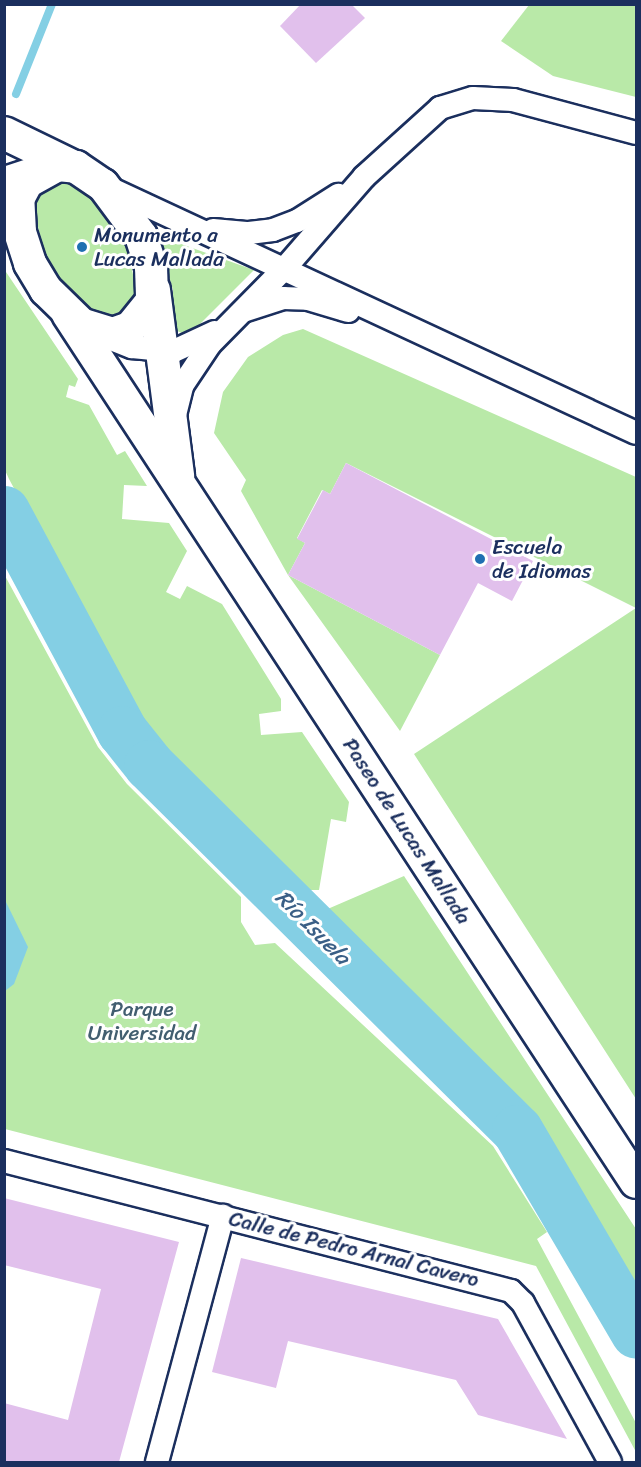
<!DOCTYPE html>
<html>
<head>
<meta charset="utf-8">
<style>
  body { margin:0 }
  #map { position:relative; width:641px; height:1467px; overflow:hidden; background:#fff; font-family:Sriracha,sans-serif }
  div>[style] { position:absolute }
  .green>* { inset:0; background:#b9e9a8 }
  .water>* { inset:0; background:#84cfe4 }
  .stream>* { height:8px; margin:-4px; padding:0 4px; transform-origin:4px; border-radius:4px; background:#84cfe4 }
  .river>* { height:51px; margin:-25.5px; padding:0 25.5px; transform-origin:25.5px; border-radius:25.5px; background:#84cfe4 }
  .building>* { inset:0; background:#e1c0ec }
  .roads { filter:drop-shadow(2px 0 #1b2f5e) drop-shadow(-2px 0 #1b2f5e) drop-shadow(0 2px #1b2f5e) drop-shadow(0 -2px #1b2f5e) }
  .minor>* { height:22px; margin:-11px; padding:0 11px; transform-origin:11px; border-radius:11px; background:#fff }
  .secondary>* { height:32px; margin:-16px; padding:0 16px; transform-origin:16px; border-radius:16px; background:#fff }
  .dots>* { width:16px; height:16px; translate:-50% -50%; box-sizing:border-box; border:3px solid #fff; border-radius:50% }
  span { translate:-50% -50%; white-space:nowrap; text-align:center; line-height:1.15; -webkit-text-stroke:6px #fff; paint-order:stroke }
  .poi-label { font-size:21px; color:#1b2f5e }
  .left { translate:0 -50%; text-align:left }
  .street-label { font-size:21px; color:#1b2f5e }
  .park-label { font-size:21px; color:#425e70 }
  .water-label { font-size:22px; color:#3a5f86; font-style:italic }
  .frame { position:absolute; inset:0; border:6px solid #1b2f5e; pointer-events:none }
</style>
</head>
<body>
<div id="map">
  <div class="green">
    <i style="clip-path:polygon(529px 5px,636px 5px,636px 97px,553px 76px,501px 41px)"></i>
    <i style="clip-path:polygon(59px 181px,71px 182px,93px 197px,127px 243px,137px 296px,123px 315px,111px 318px,89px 312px,58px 281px,44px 256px,33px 203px,39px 192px)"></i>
    <i style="clip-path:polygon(156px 235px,254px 270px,188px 336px,173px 329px,173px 290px)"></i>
    <i style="clip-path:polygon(4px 269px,78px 379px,75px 387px,69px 385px,66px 397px,89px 405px,117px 455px,125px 451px,147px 486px,124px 485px,122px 519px,169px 523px,187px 551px,166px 592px,180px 599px,187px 586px,222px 604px,281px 699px,281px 711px,259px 714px,261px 735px,302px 732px,349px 802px,346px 822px,331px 819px,319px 890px,302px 890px,163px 752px,138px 719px,9px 479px,4px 468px)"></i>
    <i style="clip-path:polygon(303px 329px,636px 477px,636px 1099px,414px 754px,636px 608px,346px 463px,330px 494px,322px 490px,297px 538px,305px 543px,288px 575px,440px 655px,400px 731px,288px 575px,241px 491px,246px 480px,214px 433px,223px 392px,248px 357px,283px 335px)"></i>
    <i style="clip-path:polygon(4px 574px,98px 747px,127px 784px,241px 897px,241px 922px,255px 945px,275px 943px,493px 1146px,547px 1232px,537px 1239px,636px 1423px,636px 1452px,536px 1266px,5px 1129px)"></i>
    <i style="clip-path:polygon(404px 876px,636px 1229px,636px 1292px,532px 1118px,323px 911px)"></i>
  </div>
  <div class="water">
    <i style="clip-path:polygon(4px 898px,28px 947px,14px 984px,5px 991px)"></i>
  </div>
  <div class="stream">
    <i style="left:16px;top:94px;width:97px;rotate:-68.2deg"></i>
  </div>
  <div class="river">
    <i style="left:4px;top:511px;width:250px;rotate:61.8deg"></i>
    <i style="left:122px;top:731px;width:43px;rotate:51.5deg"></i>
    <i style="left:149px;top:765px;width:518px;rotate:44.77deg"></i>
    <i style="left:517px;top:1130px;width:235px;rotate:59.6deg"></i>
  </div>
  <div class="building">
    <i style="clip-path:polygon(301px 4px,351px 4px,365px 18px,316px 63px,280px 26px)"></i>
    <i style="clip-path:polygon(346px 463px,533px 561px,512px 601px,478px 583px,440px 655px,288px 575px,305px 543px,297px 539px,323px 490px,330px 494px)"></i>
    <i style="clip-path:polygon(4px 1198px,179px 1242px,119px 1462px,4px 1462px,4px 1403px,68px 1420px,101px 1289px,4px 1265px)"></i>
    <i style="clip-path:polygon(241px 1258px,498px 1319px,567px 1439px,478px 1415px,456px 1380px,288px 1341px,276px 1388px,212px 1372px)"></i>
  </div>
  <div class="roads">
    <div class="minor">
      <i style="left:4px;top:178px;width:39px;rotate:-18deg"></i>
      <i style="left:107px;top:187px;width:583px;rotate:24.94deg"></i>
      <i style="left:213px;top:230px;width:36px;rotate:5deg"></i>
      <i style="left:249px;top:233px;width:24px;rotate:-7deg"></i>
      <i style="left:273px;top:230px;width:26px;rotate:-21deg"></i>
      <i style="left:297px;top:221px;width:49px;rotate:-32.4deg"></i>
      <i style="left:246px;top:310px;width:39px;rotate:-18deg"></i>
      <i style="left:283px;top:298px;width:25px;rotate:2deg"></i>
      <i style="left:308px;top:299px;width:42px;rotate:16.7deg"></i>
      <i style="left:99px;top:334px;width:35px;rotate:22deg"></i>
      <i style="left:132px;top:347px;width:42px;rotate:5.4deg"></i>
      <i style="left:174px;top:351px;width:45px;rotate:-24.9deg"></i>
      <i style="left:175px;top:415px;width:30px;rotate:-76deg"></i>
      <i style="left:182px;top:386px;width:50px;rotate:-56.3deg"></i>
      <i style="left:210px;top:344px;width:107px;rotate:-45.4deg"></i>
      <i style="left:285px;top:268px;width:121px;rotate:-49deg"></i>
      <i style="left:364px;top:177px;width:103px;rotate:-42.2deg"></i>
      <i style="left:440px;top:108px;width:34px;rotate:-17deg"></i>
      <i style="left:473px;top:98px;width:40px;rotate:2.9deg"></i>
      <i style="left:513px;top:100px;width:127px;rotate:15deg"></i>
      <i style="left:4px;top:1161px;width:523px;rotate:14.38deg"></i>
      <i style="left:511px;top:1291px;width:17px;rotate:45deg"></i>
      <i style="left:523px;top:1303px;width:181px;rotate:61.3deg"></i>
      <i style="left:157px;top:1462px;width:255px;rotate:-75deg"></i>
    </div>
    <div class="secondary">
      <i style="left:4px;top:133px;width:76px;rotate:25.9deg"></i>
      <i style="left:58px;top:165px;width:18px;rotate:6deg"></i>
      <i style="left:76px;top:167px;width:32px;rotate:34deg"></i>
      <i style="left:103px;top:185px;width:64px;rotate:53.3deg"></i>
      <i style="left:141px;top:236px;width:33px;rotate:72deg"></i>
      <i style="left:151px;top:267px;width:34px;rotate:88deg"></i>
      <i style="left:152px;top:301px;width:35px;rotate:129deg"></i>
      <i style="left:130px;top:328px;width:18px;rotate:161deg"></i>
      <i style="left:113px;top:334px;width:34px;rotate:-163deg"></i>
      <i style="left:81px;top:324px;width:49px;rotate:-135.8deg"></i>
      <i style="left:46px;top:290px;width:31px;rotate:-121deg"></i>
      <i style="left:30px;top:263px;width:33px;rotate:-108deg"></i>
      <i style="left:20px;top:232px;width:33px;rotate:-93deg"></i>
      <i style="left:18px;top:199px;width:19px;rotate:-62deg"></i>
      <i style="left:27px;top:182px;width:35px;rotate:-29deg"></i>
      <i style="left:154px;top:290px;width:188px;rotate:82.6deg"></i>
      <i style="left:68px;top:314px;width:1037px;rotate:56.8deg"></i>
    </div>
  </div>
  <div class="dots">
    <i style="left:82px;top:247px;background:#1f6fb2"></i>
    <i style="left:480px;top:559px;background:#1f6fb2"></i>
  </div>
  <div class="poi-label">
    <span class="left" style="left:94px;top:247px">Monumento a<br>Lucas Mallada</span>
    <span class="left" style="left:492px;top:559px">Escuela<br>de Idiomas</span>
  </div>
  <div class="street-label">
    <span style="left:407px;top:831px;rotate:57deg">Paseo de Lucas Mallada</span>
    <span style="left:354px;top:1249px;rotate:14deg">Calle de Pedro Arnal Cavero</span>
  </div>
  <div class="park-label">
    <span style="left:142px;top:1021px">Parque<br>Universidad</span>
  </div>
  <div class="water-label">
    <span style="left:313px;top:927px;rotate:45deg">Río Isuela</span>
  </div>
  <div class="frame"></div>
</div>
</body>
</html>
